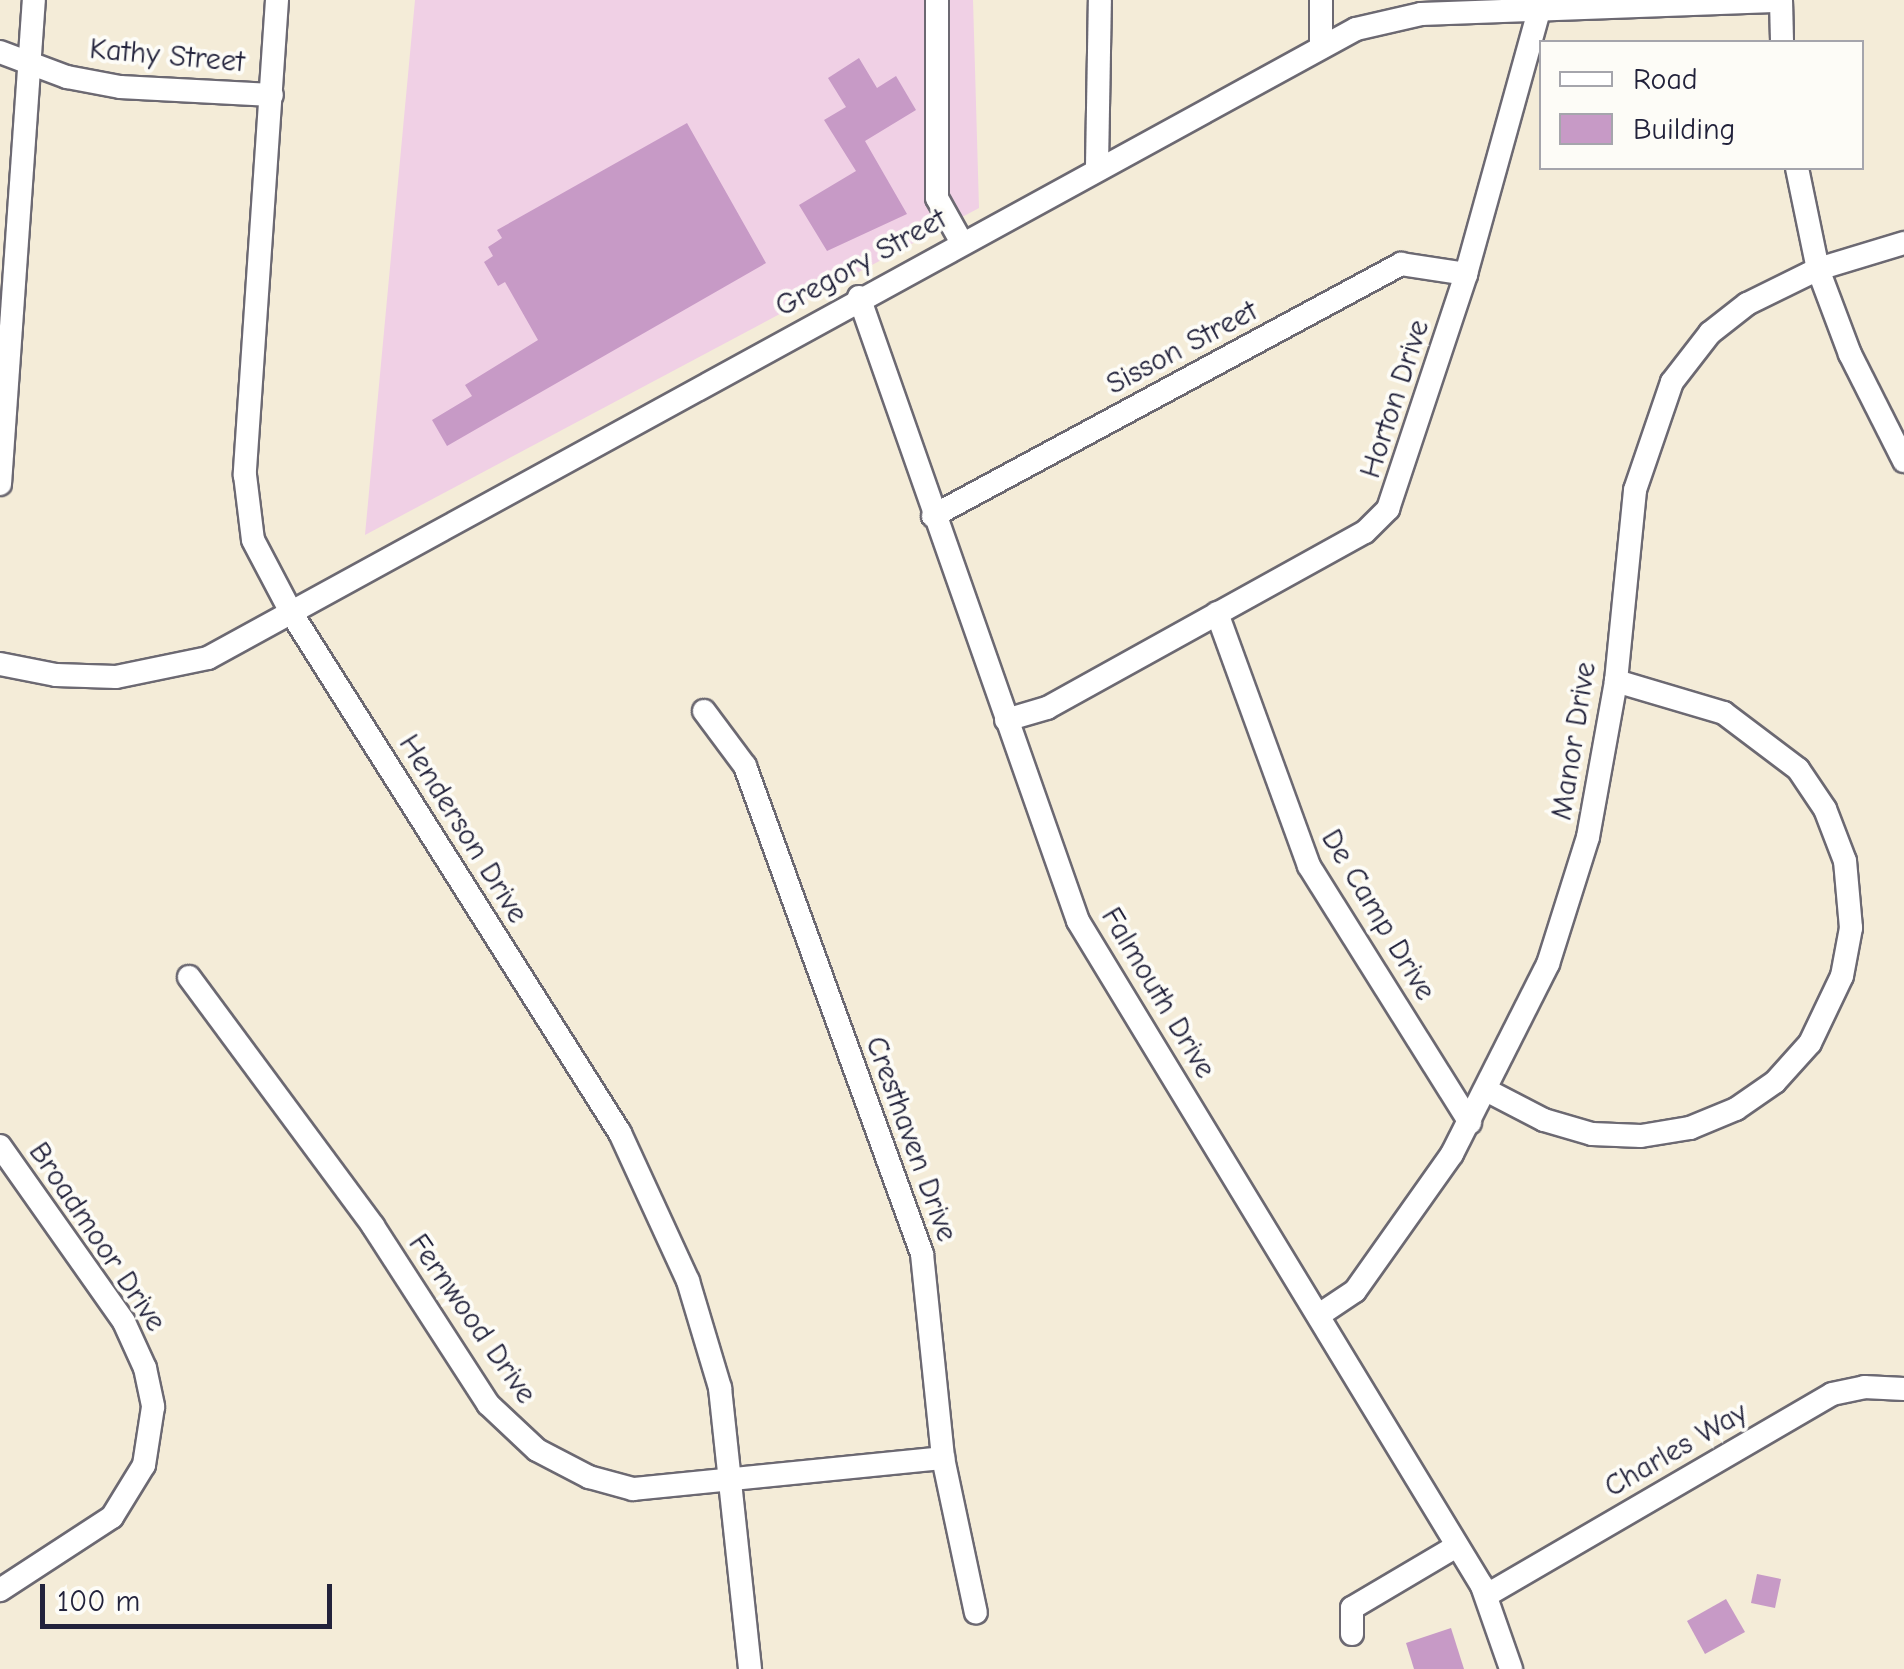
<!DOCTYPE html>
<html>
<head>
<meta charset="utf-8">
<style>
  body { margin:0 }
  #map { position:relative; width:1904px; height:1669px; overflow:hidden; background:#f4ecd8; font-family:"Comic Neue",sans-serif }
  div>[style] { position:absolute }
  .built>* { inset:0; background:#f0d0e5 }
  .building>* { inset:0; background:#c79ac6 }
  .roads { filter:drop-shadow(2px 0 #6c6972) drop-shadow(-2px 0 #6c6972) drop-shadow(0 2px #6c6972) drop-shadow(0 -2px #6c6972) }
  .minor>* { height:22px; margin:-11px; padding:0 11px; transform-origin:11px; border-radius:11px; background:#fff }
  span { translate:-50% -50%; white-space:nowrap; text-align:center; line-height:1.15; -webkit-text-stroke:8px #fdfcf7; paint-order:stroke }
  .street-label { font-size:30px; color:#22223b }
  .legend { position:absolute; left:1539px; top:40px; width:325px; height:130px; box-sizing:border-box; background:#fdfcf7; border:2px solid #a5a5ac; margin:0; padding:12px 18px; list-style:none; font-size:30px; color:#22223b }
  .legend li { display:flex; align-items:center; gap:20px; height:50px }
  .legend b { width:50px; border:2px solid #a5a5ac }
  .scale { position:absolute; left:40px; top:1584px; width:292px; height:45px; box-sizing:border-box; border:5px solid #22223b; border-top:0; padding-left:12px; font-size:30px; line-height:35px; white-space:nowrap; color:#22223b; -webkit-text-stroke:8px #fdfcf7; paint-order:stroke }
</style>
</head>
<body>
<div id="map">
  <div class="built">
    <i style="clip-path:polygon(415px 0,973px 0,979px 208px,365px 535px)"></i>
  </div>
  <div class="building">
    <i style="clip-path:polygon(859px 58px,877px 88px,896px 76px,916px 110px,865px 141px,907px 214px,827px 251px,799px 205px,856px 171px,824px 120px,846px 107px,828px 78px)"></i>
    <i style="clip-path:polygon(687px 123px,766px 263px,447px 446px,432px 420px,472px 396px,465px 385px,538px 340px,505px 282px,498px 286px,484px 262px,493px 256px,488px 247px,502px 238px,497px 230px)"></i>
    <i style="clip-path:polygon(1757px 1574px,1781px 1579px,1775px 1608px,1751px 1603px)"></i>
    <i style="clip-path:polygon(1726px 1599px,1745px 1632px,1705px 1654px,1687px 1621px)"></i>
    <i style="clip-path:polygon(1451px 1628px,1464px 1669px,1414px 1669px,1406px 1643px)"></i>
  </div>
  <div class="roads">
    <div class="minor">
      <i style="left:277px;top:0;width:476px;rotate:93.9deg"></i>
      <i style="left:245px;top:475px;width:65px;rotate:83deg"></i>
      <i style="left:253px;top:540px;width:84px;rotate:62.2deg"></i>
      <i style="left:292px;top:614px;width:614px;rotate:57.71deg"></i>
      <i style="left:620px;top:1133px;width:163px;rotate:65.3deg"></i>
      <i style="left:688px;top:1281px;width:112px;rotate:73.3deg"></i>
      <i style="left:720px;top:1388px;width:283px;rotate:83.9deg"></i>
      <i style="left:937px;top:0;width:198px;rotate:90deg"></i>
      <i style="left:937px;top:198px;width:51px;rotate:60.9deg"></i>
      <i style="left:1781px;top:0;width:42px;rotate:88.6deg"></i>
      <i style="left:1321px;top:46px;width:46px;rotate:-90deg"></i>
      <i style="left:0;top:52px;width:72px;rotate:20.5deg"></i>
      <i style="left:67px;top:77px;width:54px;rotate:10.7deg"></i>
      <i style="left:120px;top:87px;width:152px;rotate:3deg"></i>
      <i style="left:1097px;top:166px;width:166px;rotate:-89deg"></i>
      <i style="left:1797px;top:168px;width:103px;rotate:78.3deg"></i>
      <i style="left:1818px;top:269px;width:91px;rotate:69.4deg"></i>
      <i style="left:1850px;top:354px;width:120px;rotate:63.2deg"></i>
      <i style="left:859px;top:297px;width:661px;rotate:70.66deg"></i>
      <i style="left:1078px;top:921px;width:778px;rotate:58.72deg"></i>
      <i style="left:1482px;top:1586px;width:88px;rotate:70.7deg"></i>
      <i style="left:0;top:484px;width:485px;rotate:-86deg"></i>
      <i style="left:933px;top:516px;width:532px;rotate:-28.3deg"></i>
      <i style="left:1401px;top:264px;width:66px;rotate:8.7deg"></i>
      <i style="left:1217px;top:613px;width:269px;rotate:70deg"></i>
      <i style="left:1309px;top:866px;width:303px;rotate:57.9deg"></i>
      <i style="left:0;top:664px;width:57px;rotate:11.1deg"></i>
      <i style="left:56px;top:675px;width:60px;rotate:1.9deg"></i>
      <i style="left:116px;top:677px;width:94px;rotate:-11.7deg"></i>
      <i style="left:208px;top:658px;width:1309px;rotate:-28.72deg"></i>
      <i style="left:1356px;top:29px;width:67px;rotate:-13deg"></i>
      <i style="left:1421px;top:14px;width:360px;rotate:-2.1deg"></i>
      <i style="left:704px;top:711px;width:69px;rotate:53.3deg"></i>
      <i style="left:745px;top:766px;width:519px;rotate:70.06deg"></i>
      <i style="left:922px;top:1254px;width:205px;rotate:84.1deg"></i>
      <i style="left:943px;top:1458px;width:158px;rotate:78deg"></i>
      <i style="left:1006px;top:720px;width:43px;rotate:-16.3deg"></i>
      <i style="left:1047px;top:708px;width:363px;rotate:-29deg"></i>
      <i style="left:1365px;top:532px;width:33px;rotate:-45deg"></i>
      <i style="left:1388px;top:509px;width:248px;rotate:-71.6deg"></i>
      <i style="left:1466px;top:274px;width:284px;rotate:-74.5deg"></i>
      <i style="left:189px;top:977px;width:310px;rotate:53.5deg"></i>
      <i style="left:373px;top:1226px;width:212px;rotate:57.1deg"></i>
      <i style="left:488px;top:1404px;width:67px;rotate:43.2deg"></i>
      <i style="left:537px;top:1450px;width:59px;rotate:27.4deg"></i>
      <i style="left:589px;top:1477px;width:46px;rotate:15.3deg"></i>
      <i style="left:633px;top:1489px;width:312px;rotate:-5.7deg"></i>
      <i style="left:1488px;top:1091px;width:63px;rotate:27.4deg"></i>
      <i style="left:1544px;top:1120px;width:50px;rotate:16.3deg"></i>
      <i style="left:1592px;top:1134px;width:49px;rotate:2.3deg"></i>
      <i style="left:1641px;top:1136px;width:50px;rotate:-9.3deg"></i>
      <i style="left:1690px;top:1128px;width:50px;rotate:-22.4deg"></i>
      <i style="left:1736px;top:1109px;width:47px;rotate:-34.7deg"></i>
      <i style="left:1775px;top:1082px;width:52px;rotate:-48.1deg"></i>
      <i style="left:1810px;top:1043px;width:74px;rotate:-64.5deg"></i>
      <i style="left:1842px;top:976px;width:49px;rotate:-79.4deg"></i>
      <i style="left:1851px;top:928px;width:67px;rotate:-95.1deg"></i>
      <i style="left:1845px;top:861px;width:56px;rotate:-111deg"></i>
      <i style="left:1825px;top:809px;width:48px;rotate:-124deg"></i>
      <i style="left:1798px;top:769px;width:93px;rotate:-142.9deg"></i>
      <i style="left:1724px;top:713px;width:113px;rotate:-163.5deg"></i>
      <i style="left:0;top:1146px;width:215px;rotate:54.8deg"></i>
      <i style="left:124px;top:1322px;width:51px;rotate:65.5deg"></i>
      <i style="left:145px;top:1368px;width:40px;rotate:78deg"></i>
      <i style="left:153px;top:1407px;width:59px;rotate:98.8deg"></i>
      <i style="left:144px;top:1465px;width:61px;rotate:121.6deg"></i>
      <i style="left:112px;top:1517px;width:134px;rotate:146.9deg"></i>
      <i style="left:1319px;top:1315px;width:43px;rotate:-33.7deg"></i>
      <i style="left:1355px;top:1291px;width:168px;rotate:-54.7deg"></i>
      <i style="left:1452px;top:1154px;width:213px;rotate:-63.2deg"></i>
      <i style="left:1548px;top:964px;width:133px;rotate:-72.5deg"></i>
      <i style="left:1588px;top:837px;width:158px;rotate:-79.8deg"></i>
      <i style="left:1616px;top:681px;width:192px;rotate:-84.3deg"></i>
      <i style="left:1635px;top:490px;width:114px;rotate:-71.1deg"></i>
      <i style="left:1672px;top:382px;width:62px;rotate:-52.2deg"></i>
      <i style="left:1710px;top:333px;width:47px;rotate:-38.1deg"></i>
      <i style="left:1747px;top:304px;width:79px;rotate:-26.2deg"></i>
      <i style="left:1818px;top:269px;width:90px;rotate:-16.8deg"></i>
      <i style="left:1487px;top:1595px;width:399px;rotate:-30.2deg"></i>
      <i style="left:1832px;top:1394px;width:33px;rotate:-12deg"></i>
      <i style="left:1864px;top:1387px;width:40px;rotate:2.9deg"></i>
      <i style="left:1352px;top:1634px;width:26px;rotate:-90deg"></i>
      <i style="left:1352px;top:1608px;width:122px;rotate:-30.6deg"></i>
    </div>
  </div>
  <div class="street-label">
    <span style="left:167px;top:56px;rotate:5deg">Kathy Street</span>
    <span style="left:861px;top:263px;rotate:-29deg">Gregory Street</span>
    <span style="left:1182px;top:348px;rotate:-28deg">Sisson Street</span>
    <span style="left:1395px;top:399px;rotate:-72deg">Horton Drive</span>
    <span style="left:1574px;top:741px;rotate:-81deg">Manor Drive</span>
    <span style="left:463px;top:829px;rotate:58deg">Henderson Drive</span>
    <span style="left:1378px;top:915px;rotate:59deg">De Camp Drive</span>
    <span style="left:1158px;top:993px;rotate:59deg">Falmouth Drive</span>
    <span style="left:911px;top:1139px;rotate:70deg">Cresthaven Drive</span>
    <span style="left:97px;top:1237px;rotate:56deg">Broadmoor Drive</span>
    <span style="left:472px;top:1319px;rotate:55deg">Fernwood Drive</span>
    <span style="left:1676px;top:1450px;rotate:-30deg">Charles Way</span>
  </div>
  <ul class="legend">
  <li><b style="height:12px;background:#fff"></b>Road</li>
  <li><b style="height:28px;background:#c79ac6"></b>Building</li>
  </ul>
  <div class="scale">100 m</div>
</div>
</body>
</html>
